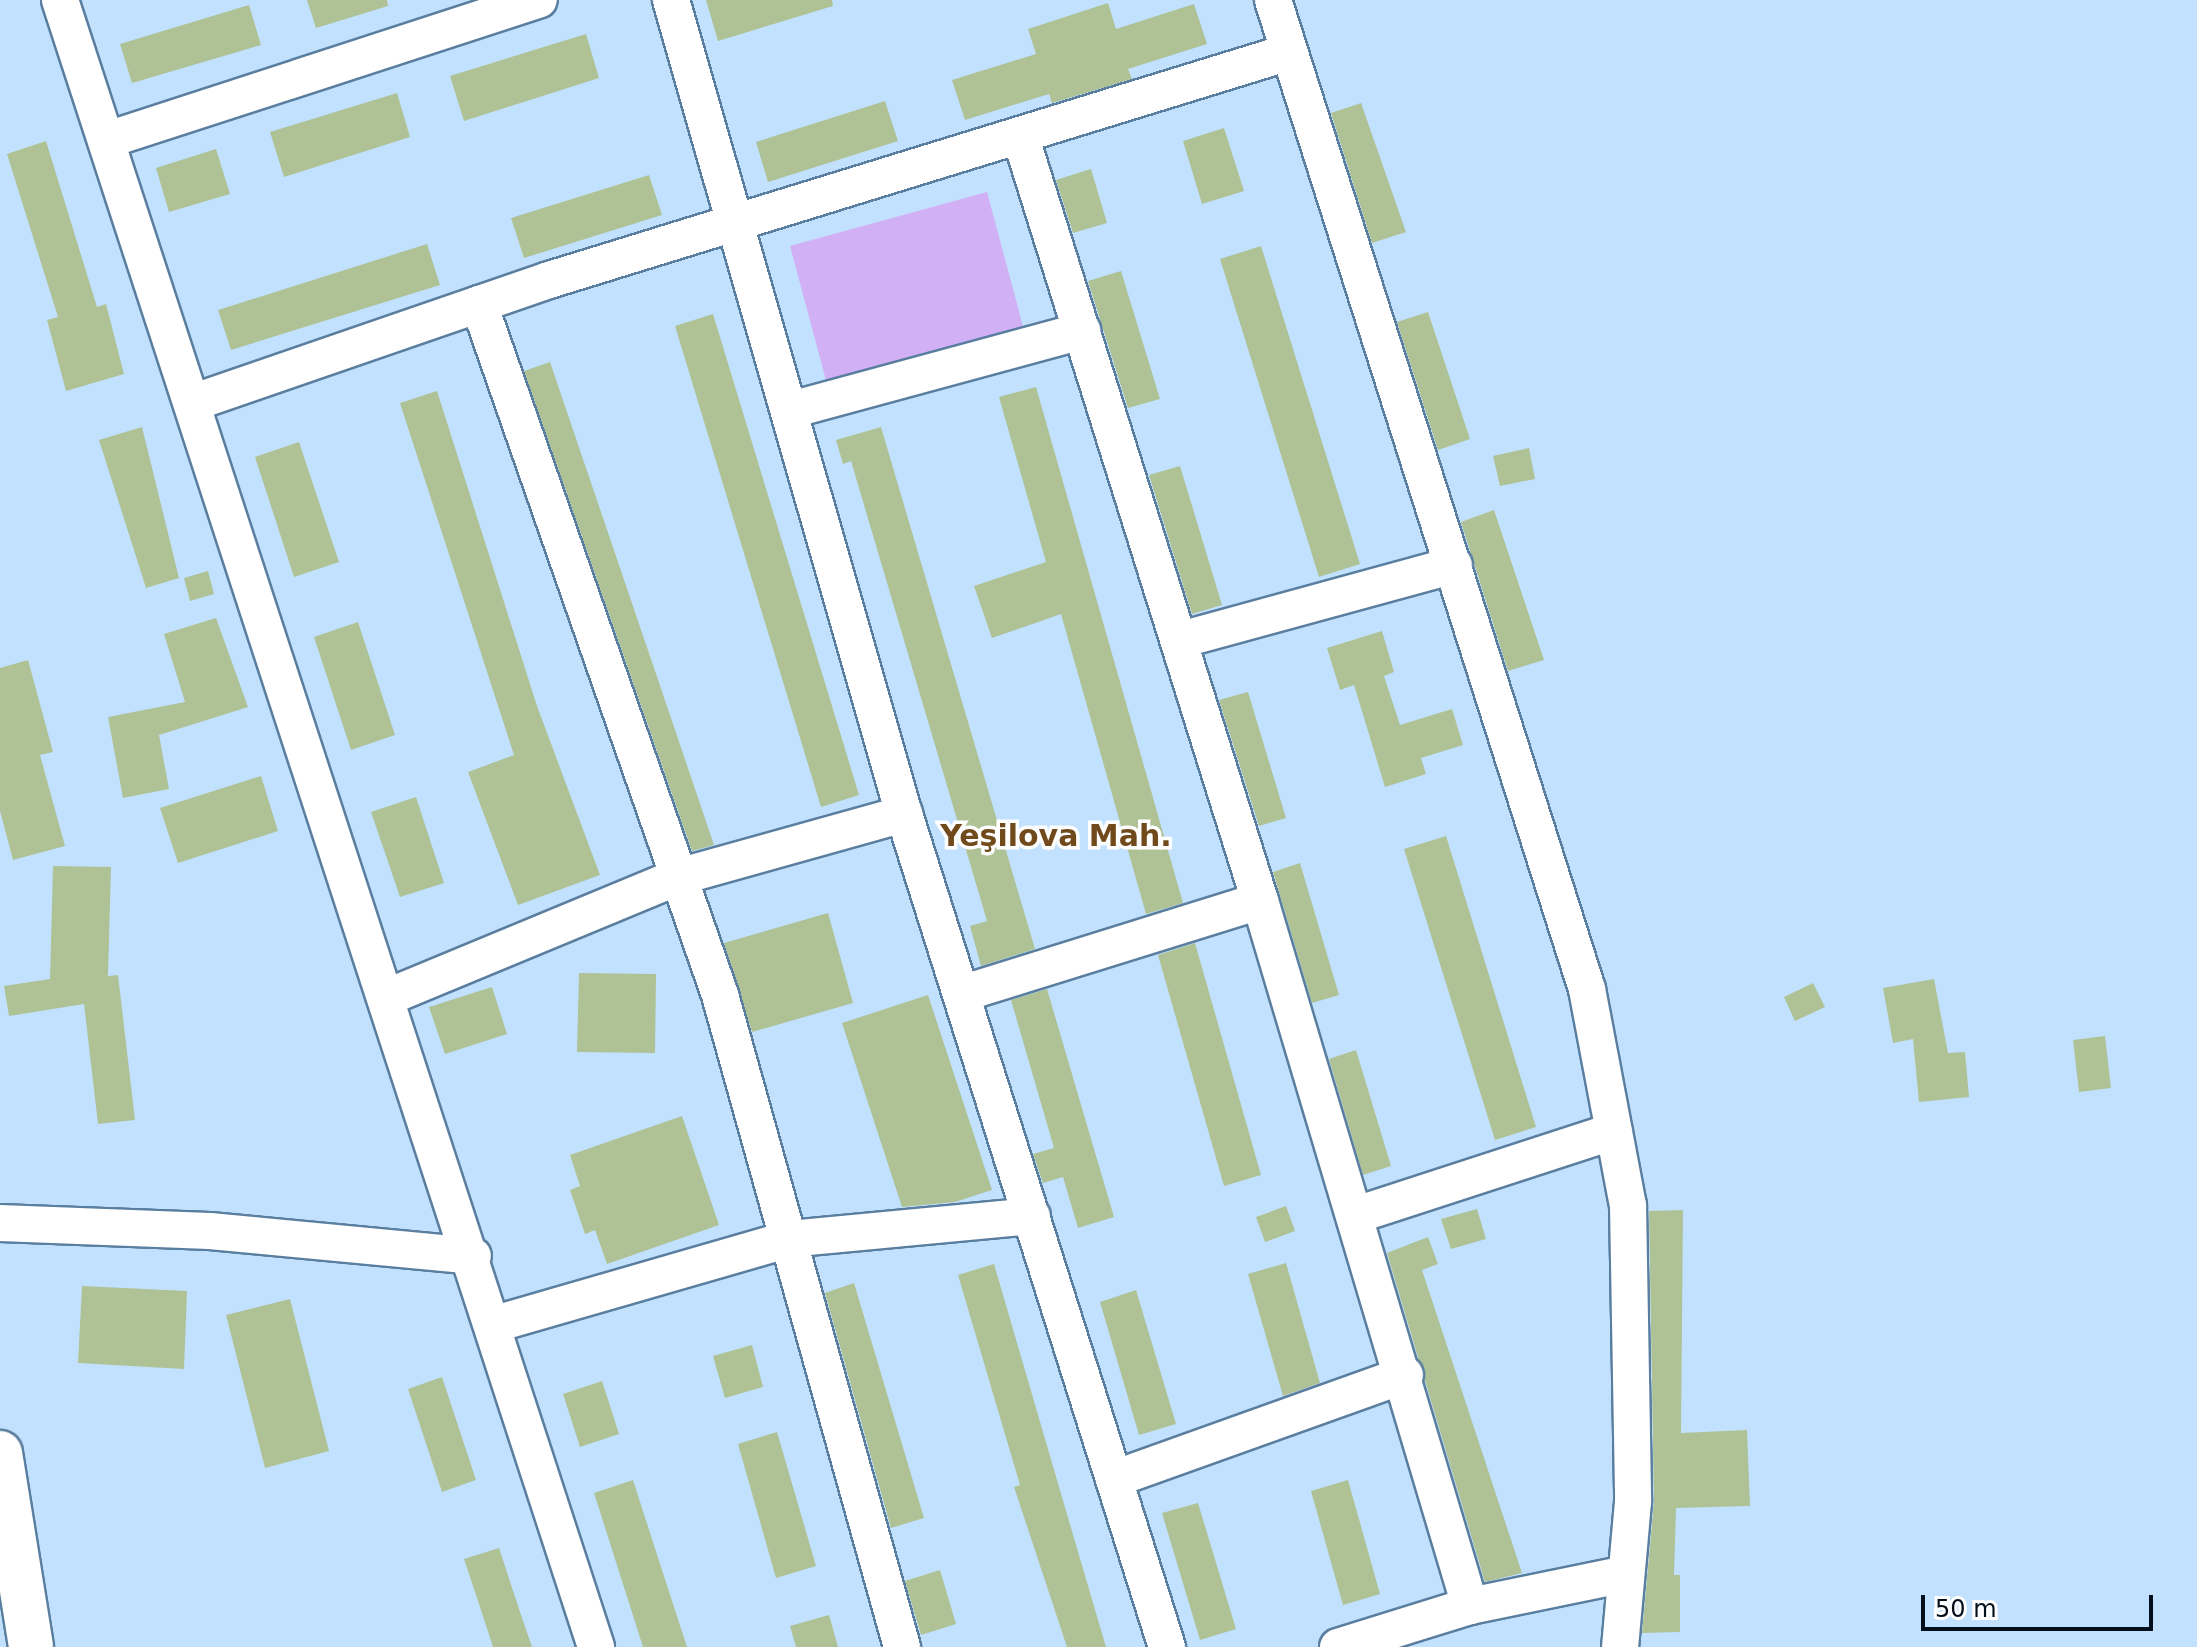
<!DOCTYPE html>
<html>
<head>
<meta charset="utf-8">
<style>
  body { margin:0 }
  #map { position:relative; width:2197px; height:1647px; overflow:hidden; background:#c2e1ff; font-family:"DejaVu Sans",sans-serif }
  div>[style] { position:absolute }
  .green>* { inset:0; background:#d2b0f6 }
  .building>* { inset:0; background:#aec295 }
  .roads { filter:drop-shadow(2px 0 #5a7e9f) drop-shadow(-2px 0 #5a7e9f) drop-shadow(0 2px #5a7e9f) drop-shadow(0 -2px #5a7e9f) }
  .street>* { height:36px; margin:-18px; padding:0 18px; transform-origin:18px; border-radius:18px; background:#fff }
  .highway>* { height:44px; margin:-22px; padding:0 22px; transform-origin:22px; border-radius:22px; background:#fff }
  span { translate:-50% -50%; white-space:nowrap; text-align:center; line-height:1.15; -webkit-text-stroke:7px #fefefe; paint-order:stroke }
  .district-label { font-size:30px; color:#714a1c; font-weight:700 }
  .scale { position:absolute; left:1921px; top:1595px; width:232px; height:36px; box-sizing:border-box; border:4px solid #030f1b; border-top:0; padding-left:10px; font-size:24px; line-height:28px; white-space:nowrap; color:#030f1b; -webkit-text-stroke:6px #fefefe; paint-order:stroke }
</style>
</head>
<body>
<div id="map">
  <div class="green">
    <i style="clip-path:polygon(987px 192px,1024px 330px,827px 384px,790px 246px)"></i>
  </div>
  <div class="building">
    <i style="clip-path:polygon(307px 0,387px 0,388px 6px,316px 28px)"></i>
    <i style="clip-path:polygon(706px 0,832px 0,833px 6px,718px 41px)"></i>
    <i style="clip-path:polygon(1108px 3px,1116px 29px,1194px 4px,1207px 44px,1128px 69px,1132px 79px,1052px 103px,1049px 94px,965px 120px,952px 80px,1036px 54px,1028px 29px)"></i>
    <i style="clip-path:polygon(249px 5px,261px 45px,132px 83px,120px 44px)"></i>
    <i style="clip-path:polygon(586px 34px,599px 78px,464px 121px,450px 76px)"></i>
    <i style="clip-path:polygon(397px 93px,410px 137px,284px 177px,270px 132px)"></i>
    <i style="clip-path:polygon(885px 101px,898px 141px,768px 182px,756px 142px)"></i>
    <i style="clip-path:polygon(1361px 103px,1406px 232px,1372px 243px,1331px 113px)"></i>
    <i style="clip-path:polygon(1224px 128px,1244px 191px,1202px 204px,1183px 141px)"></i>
    <i style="clip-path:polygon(46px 141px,97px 307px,106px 304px,124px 374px,66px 391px,47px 320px,58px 317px,7px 154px)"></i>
    <i style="clip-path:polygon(216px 149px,230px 194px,169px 212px,156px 168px)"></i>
    <i style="clip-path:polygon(1091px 169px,1107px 223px,1073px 233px,1056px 180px)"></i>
    <i style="clip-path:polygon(649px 175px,662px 215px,524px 258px,511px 218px)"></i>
    <i style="clip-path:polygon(427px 244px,440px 285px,231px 350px,218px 310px)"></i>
    <i style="clip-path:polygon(1261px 246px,1360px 564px,1319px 577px,1220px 259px)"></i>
    <i style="clip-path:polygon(1121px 271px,1160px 399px,1128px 408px,1088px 281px)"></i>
    <i style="clip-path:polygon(1428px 312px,1470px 439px,1438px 450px,1397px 322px)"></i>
    <i style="clip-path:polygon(713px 314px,859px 795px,821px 807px,675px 326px)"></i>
    <i style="clip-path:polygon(550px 362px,671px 718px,714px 845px,692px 851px,524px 371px)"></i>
    <i style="clip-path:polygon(1036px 387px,1183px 903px,1146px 914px,1061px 614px,992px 638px,974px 586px,1046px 562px,999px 397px)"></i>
    <i style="clip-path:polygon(437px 391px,537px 706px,600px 875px,518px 905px,468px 772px,514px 755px,400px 403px)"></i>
    <i style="clip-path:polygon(142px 427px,179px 578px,146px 588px,99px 440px)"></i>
    <i style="clip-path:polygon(881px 427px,1035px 949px,981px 966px,970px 926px,987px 921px,851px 461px,843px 464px,836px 440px)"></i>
    <i style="clip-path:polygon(299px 442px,339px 562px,294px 577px,255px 457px)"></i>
    <i style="clip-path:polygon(1529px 448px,1535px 479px,1500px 486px,1493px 456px)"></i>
    <i style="clip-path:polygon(1180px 466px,1222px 605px,1192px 614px,1149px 475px)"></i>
    <i style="clip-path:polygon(1494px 510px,1544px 660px,1508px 671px,1461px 522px)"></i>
    <i style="clip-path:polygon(208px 571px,214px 594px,190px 601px,184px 578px)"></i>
    <i style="clip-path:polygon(216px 618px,248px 707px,159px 735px,169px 789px,123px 798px,108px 717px,185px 702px,164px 634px)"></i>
    <i style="clip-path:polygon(358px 622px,395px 735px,351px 750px,314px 637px)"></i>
    <i style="clip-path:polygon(1382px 631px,1394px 672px,1384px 676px,1400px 725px,1452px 709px,1463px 745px,1421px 758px,1426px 774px,1385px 787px,1354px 685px,1340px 690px,1327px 648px)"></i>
    <i style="clip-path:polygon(28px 660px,53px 752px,40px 755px,65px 846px,13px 860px,0 811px,0 668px)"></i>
    <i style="clip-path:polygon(1248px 692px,1286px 818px,1259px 826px,1219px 700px)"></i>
    <i style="clip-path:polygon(261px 776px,278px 831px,178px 863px,160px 808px)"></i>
    <i style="clip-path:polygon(416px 797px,444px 883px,400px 897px,371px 812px)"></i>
    <i style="clip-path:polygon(1446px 836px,1536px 1127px,1495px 1140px,1404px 849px)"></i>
    <i style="clip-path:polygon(1300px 863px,1339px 995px,1312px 1003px,1273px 872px)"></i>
    <i style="clip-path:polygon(53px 866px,111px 867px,108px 976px,118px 975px,135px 1120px,98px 1124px,84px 1004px,9px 1016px,4px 986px,50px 979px)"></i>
    <i style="clip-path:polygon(828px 913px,853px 1003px,752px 1032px,724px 943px)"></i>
    <i style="clip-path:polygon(1195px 943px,1261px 1175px,1224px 1186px,1158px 955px)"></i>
    <i style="clip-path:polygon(579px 973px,656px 974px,655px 1053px,577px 1052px)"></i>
    <i style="clip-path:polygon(1934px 979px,1948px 1053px,1965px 1052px,1969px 1097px,1919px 1102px,1913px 1039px,1893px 1043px,1883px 988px)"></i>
    <i style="clip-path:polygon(1813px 983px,1825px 1007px,1795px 1021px,1784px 997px)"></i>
    <i style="clip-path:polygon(492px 987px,507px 1034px,445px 1054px,429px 1007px)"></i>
    <i style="clip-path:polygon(1047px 989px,1114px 1217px,1078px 1228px,1063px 1177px,1043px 1183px,1033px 1154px,1054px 1148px,1011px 1000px)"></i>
    <i style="clip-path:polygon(928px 995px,992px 1190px,955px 1202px,902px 1207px,842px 1023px)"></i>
    <i style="clip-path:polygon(2105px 1036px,2111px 1088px,2079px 1092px,2073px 1040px)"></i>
    <i style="clip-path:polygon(1356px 1050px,1391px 1166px,1363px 1175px,1329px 1059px)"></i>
    <i style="clip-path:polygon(682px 1116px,719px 1225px,607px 1264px,595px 1230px,585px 1234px,570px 1190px,580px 1186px,570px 1155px)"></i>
    <i style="clip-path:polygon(1286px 1206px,1295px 1231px,1265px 1242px,1256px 1217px)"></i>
    <i style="clip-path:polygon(1477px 1209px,1486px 1239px,1451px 1249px,1441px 1219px)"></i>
    <i style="clip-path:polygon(1683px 1210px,1681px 1433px,1747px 1430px,1750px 1506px,1676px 1508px,1674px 1575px,1680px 1575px,1680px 1632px,1642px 1633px,1654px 1502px,1649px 1211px)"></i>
    <i style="clip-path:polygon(1428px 1237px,1438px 1264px,1422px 1270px,1522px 1573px,1485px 1582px,1387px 1253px)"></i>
    <i style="clip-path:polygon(1286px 1263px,1320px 1383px,1283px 1396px,1248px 1274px)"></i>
    <i style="clip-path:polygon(994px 1264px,1069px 1521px,1106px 1647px,1067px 1647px,1014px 1487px,1020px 1485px,958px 1275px)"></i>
    <i style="clip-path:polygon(854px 1283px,924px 1518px,891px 1528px,825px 1293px)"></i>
    <i style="clip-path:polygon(82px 1286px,187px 1291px,184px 1369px,78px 1363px)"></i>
    <i style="clip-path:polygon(1136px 1290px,1176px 1424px,1139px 1435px,1100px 1302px)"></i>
    <i style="clip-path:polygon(290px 1299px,329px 1451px,265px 1468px,226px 1315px)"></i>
    <i style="clip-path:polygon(752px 1345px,763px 1387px,725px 1398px,713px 1356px)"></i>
    <i style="clip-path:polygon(442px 1377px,476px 1480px,442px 1492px,408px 1389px)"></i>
    <i style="clip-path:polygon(602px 1381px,619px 1434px,580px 1447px,563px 1394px)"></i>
    <i style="clip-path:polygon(777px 1432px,816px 1566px,776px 1578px,738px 1444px)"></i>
    <i style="clip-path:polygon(633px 1480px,651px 1536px,687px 1647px,643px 1647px,594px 1493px)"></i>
    <i style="clip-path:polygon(1348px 1480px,1380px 1594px,1343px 1605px,1311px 1491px)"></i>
    <i style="clip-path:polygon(1198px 1503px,1236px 1629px,1200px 1640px,1162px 1513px)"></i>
    <i style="clip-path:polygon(499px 1548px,521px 1615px,532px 1647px,493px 1647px,480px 1607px,464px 1559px)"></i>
    <i style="clip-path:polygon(940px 1570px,956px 1624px,921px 1635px,905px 1581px)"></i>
    <i style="clip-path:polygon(829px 1615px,838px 1647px,796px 1647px,790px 1626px)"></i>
  </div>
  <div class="roads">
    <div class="street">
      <i style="left:60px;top:0;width:1732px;rotate:71.97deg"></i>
      <i style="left:671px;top:0;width:847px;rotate:74.03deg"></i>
      <i style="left:904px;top:814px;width:874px;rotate:72.48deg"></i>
      <i style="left:1273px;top:0;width:1038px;rotate:72.39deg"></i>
      <i style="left:1587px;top:989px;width:220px;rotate:79.3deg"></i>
      <i style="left:1628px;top:1205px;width:297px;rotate:89deg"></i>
      <i style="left:1633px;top:1502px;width:146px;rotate:95.1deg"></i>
      <i style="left:1020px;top:135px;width:803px;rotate:72.6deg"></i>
      <i style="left:1260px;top:901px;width:736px;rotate:73.41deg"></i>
      <i style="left:107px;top:140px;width:454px;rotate:-18deg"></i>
      <i style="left:479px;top:304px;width:732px;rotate:70.77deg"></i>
      <i style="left:720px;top:995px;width:677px;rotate:74.4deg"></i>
      <i style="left:192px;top:403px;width:378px;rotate:-19deg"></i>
      <i style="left:549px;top:280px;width:774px;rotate:-17.12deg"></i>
      <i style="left:791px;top:410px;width:302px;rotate:-15.2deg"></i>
      <i style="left:1180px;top:640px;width:284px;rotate:-15.3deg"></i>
      <i style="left:964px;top:993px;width:310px;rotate:-17.3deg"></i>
      <i style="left:388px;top:997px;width:314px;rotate:-22.5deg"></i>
      <i style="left:678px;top:877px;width:235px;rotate:-15.6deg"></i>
      <i style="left:1356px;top:1215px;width:271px;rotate:-18deg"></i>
      <i style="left:0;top:1223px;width:210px;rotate:2.2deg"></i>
      <i style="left:210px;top:1231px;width:264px;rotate:5.4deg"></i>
      <i style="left:495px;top:1324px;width:306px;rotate:-16.1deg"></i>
      <i style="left:789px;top:1239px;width:244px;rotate:-5.4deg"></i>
      <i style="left:1114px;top:1479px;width:309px;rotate:-19.7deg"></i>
      <i style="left:1338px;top:1647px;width:138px;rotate:-17.3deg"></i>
      <i style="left:1470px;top:1606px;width:159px;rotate:-11.6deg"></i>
    </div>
    <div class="highway">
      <i style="left:0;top:1453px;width:196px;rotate:80.9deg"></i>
    </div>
  </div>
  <div class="district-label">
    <span style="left:1056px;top:836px">Yeşilova Mah.</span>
  </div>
  <div class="scale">50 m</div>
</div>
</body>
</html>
